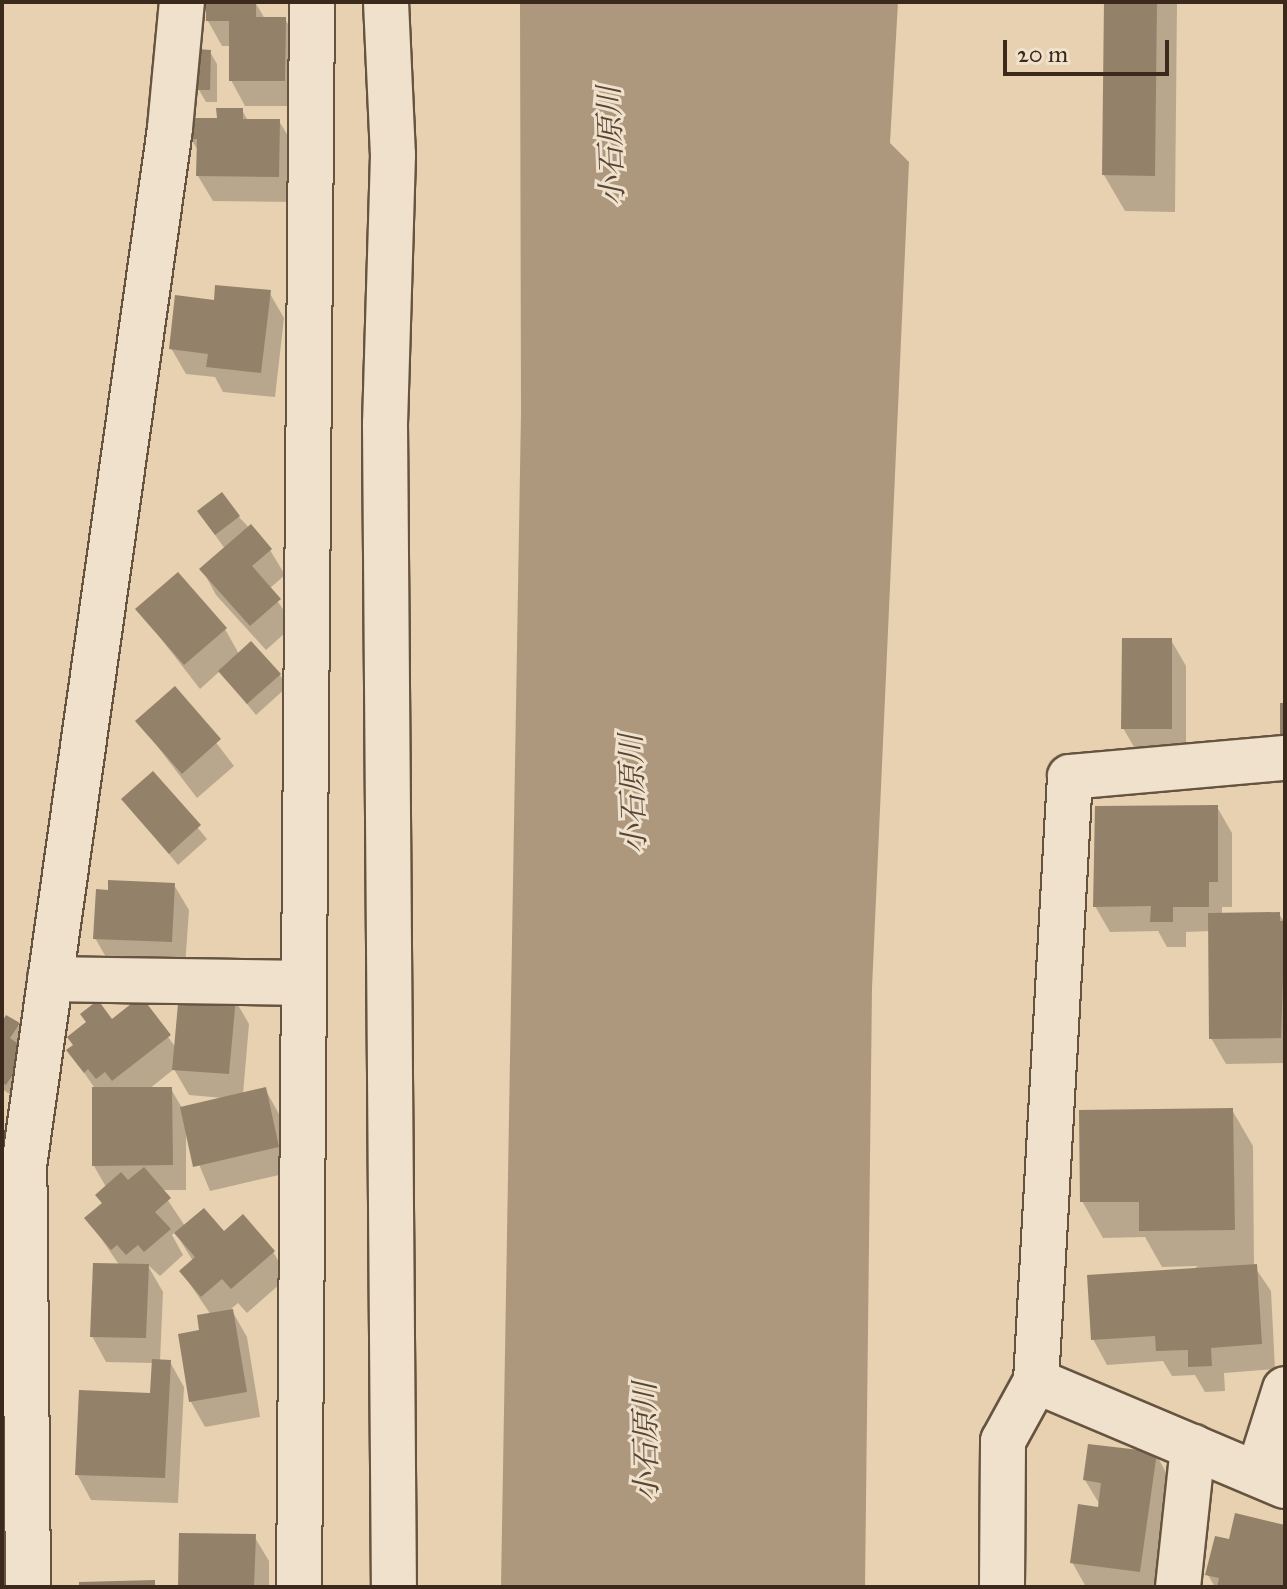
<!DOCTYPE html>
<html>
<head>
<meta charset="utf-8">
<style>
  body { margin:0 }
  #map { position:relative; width:1287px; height:1589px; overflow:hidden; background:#e7d1b1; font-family:"IM FELL Great Primer","Noto Serif JP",serif }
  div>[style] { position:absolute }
  .water>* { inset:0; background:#ad987e }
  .shadow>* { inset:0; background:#0003 }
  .building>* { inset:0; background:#948169 }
  .roads { filter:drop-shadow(2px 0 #665440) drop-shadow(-2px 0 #665440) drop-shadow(0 2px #665440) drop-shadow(0 -2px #665440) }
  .street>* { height:44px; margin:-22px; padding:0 22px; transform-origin:22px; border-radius:22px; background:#efe1cc }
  span { translate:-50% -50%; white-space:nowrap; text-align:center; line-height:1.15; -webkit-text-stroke:6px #efe1cc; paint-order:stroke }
  .water-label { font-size:30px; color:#584634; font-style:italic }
  .frame { position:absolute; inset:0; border:4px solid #3b2a1b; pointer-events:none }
  .scale { position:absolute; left:1003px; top:40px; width:166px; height:36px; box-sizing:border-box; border:4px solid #3b2a1b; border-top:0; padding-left:10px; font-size:24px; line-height:28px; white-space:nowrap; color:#3b2a1b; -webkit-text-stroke:6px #efe1cc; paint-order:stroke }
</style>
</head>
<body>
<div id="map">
  <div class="water">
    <i style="clip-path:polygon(520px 2px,898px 2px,890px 143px,909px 162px,872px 988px,865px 1587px,501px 1587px,521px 412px)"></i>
  </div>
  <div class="shadow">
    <i style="clip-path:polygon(208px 2px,296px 2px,255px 2px,265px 19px,285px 19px,300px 44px,299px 106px,245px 106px,231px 80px,231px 46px,222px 46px,208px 21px)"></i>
    <i style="clip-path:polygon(1106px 2px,1177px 2px,1175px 212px,1125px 211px,1104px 175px)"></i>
    <i style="clip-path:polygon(210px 52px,217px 64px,217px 102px,206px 102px,199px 90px)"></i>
    <i style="clip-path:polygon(242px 110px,248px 121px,279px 121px,294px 146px,293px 202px,213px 201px,198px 176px,199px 152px,191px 139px)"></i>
    <i style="clip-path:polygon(269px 292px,284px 318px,275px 397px,223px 392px,215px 377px,186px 374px,171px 348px,216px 302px)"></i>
    <i style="clip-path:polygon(199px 512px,239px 517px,270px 550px,285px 575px,269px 589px,294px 625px,266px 650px,216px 595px,202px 569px,225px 549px)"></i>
    <i style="clip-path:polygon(138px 609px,225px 629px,239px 654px,280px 675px,287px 687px,256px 715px,220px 671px,200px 689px)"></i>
    <i style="clip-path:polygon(1171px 640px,1186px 666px,1186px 754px,1138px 754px,1123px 728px)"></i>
    <i style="clip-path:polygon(175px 689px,234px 766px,197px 798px,138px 721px)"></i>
    <i style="clip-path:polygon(153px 774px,207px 839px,178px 865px,124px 799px)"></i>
    <i style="clip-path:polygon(1217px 807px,1232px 833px,1232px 907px,1222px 907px,1222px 915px,1279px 914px,1285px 923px,1285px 1063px,1226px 1064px,1211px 1038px,1210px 931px,1186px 932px,1186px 947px,1167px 947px,1158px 931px,1110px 932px,1095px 906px)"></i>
    <i style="clip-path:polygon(174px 885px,189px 910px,185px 967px,110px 964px,95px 938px,110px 892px)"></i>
    <i style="clip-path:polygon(evenodd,234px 998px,249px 1024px,243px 1094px,265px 1089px,279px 1114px,292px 1172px,210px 1191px,186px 1133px,186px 1190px,161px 1190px,185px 1226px,273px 1252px,288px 1277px,247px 1313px,238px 1303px,231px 1309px,247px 1337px,260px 1417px,205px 1427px,191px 1402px,201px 1331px,211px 1315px,181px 1271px,193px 1261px,175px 1232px,172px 1235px,183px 1255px,160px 1276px,147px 1264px,163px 1292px,160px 1361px,170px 1362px,184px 1387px,178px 1503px,91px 1500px,77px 1474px,152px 1395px,154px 1363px,106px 1362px,92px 1336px,120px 1266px,87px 1218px,103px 1205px,97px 1195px,106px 1187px,94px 1166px,94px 1087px,69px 1051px,141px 999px,176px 1048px,234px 998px,174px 1069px,189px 1095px,223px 1098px,182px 1108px,171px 1089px,149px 1089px,174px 1069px)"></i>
    <i style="clip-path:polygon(18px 1025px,25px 1037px,14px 1097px,2px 1089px,2px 1026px)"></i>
    <i style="clip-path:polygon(1232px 1110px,1253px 1146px,1254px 1266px,1271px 1291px,1275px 1369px,1224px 1373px,1225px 1391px,1205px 1392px,1195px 1375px,1172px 1376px,1163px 1361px,1107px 1365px,1093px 1339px,1198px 1266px,1162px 1267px,1145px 1237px,1103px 1238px,1082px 1201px)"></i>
    <i style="clip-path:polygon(1156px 1454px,1170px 1480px,1155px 1587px,1086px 1587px,1072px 1562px,1100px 1505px,1085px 1480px)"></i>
    <i style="clip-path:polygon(1285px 1527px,1285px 1587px,1215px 1587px,1208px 1575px,1230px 1542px)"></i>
    <i style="clip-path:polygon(254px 1536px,269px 1561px,269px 1587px,180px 1587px)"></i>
  </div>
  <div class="building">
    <i style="clip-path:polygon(206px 2px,256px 2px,256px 17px,286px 17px,285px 81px,229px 81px,229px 21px,206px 21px)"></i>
    <i style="clip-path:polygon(1104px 2px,1157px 2px,1155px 176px,1102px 175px)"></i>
    <i style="clip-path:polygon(197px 49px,211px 50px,210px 90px,197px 90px)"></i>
    <i style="clip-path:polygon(216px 108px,243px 108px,243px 119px,280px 119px,279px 177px,196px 176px,197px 139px,189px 140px,189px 118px,217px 118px)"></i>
    <i style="clip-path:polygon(215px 285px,271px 290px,261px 373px,206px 367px,208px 354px,169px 349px,175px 295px,214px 300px)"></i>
    <i style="clip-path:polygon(222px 492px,240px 516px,215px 535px,197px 511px)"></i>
    <i style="clip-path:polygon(251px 524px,272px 549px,252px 566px,281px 599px,250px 626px,199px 569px)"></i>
    <i style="clip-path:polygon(178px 572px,227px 628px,184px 665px,135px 609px)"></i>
    <i style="clip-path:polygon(1122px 638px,1172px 638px,1172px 729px,1121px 729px)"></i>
    <i style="clip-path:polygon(251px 641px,281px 674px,247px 704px,218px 671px)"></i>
    <i style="clip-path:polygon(175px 686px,221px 739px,182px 774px,135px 721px)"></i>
    <i style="clip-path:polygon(1280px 703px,1285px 703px,1285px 734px,1280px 734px)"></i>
    <i style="clip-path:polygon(153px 771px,201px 825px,169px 854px,121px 799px)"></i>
    <i style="clip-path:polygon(1218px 805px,1218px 882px,1209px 882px,1209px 907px,1173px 907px,1173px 922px,1150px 922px,1151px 906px,1093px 907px,1095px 806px)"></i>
    <i style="clip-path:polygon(108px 880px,175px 883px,172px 942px,93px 939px,96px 889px,108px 890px)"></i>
    <i style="clip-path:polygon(1280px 912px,1280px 921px,1285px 921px,1281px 1038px,1209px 1039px,1208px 913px)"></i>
    <i style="clip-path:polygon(179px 993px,236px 997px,229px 1074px,172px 1070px)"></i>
    <i style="clip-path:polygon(141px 996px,171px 1035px,112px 1081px,105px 1072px,96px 1079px,88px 1069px,84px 1073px,66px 1050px,73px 1045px,67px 1037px,86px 1022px,80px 1014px,98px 1000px,112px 1019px)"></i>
    <i style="clip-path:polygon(6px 1015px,20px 1023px,10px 1038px,28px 1051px,6px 1085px,2px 1083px,2px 1022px)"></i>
    <i style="clip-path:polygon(92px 1087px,172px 1087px,173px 1165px,92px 1166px)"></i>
    <i style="clip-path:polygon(266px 1087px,279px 1147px,193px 1167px,180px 1107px)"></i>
    <i style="clip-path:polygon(1233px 1108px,1235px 1230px,1139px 1231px,1139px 1202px,1080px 1202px,1079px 1110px)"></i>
    <i style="clip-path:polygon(144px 1167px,171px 1198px,155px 1212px,171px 1229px,144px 1252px,138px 1245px,126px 1255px,117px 1245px,111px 1250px,84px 1218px,102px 1203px,95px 1195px,121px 1172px,128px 1180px)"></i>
    <i style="clip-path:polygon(204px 1208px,224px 1231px,243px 1214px,275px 1251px,231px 1289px,222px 1279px,201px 1297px,179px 1271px,195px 1257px,174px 1233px)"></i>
    <i style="clip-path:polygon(93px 1263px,149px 1264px,146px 1338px,90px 1337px)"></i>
    <i style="clip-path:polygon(1257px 1264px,1262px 1344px,1211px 1348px,1212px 1366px,1188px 1367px,1188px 1350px,1156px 1351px,1155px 1336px,1091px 1340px,1087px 1275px)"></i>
    <i style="clip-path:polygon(233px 1309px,247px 1392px,189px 1402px,178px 1334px,199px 1330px,197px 1315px)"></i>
    <i style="clip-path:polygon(152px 1359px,171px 1360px,165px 1478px,75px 1475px,79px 1390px,150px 1393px)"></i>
    <i style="clip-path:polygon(1088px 1444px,1157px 1452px,1140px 1572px,1070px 1563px,1078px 1504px,1098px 1507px,1101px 1483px,1083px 1480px)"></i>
    <i style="clip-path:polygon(1235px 1513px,1285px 1525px,1285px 1587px,1217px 1587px,1219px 1578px,1205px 1575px,1215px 1536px,1229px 1539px)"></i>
    <i style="clip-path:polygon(179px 1533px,256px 1534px,254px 1587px,178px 1587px)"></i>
    <i style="clip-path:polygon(155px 1580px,155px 1587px,79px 1587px,79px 1582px)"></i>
  </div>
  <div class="roads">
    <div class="street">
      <i style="left:386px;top:2px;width:153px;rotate:87.4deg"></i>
      <i style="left:393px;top:155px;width:269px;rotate:91.7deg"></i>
      <i style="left:385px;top:424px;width:1163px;rotate:89.56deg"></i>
      <i style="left:50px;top:979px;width:253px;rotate:0.9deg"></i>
      <i style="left:1036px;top:1381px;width:270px;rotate:22.9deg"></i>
      <i style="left:1258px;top:1474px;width:89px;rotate:-72.4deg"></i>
      <i style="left:28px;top:1587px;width:421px;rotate:-90.5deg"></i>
      <i style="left:24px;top:1166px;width:1048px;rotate:-81.99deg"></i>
      <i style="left:170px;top:128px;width:127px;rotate:-84.6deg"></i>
      <i style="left:299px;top:1587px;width:1585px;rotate:-89.53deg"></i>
      <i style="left:1002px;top:1587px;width:146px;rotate:-89.6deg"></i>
      <i style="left:1003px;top:1441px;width:68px;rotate:-61.2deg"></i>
      <i style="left:1036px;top:1381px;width:605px;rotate:-86.78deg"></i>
      <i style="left:1070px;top:777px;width:216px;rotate:-5.1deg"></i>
      <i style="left:1178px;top:1587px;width:141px;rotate:-83.9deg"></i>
    </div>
  </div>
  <div class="water-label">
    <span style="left:611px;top:146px;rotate:-92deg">小石原川</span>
    <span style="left:633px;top:794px;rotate:-92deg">小石原川</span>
    <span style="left:646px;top:1442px;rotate:-91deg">小石原川</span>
  </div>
  <div class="frame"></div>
  <div class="scale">20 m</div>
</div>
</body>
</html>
